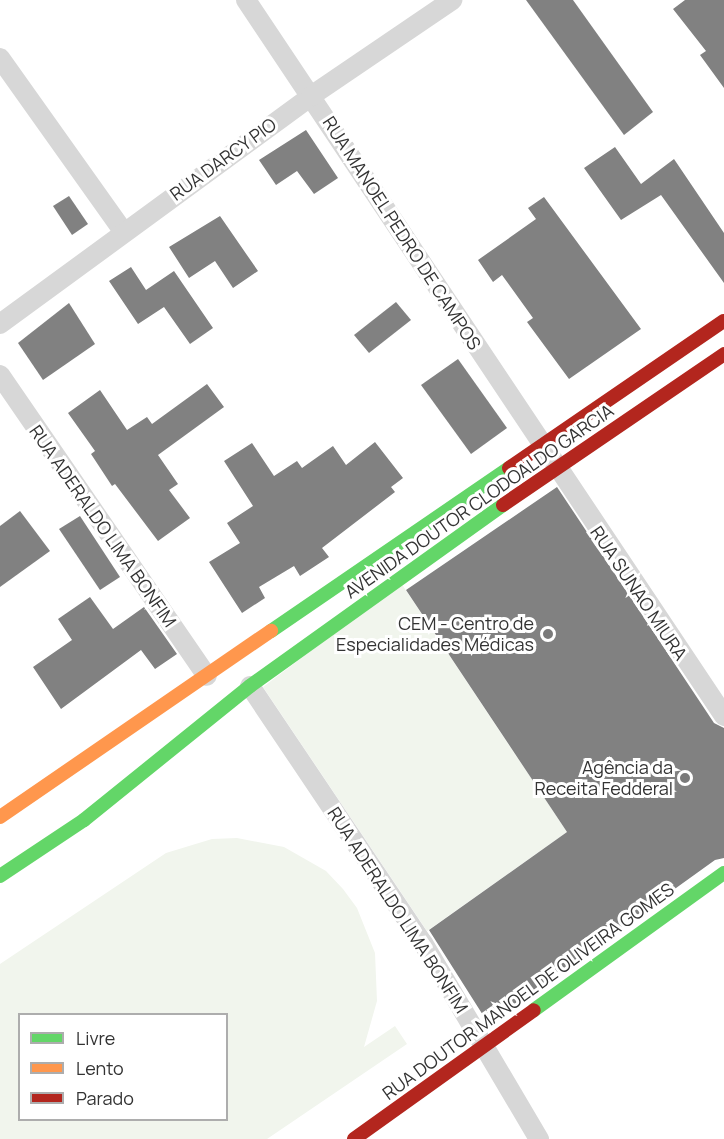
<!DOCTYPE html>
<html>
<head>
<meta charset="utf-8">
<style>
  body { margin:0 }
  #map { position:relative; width:724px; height:1139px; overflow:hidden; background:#fff; font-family:Manrope,sans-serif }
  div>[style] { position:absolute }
  .green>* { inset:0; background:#f1f5ed }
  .building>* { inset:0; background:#818181 }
  .street>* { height:20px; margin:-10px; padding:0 10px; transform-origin:10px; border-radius:10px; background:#d7d7d7 }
  .fast>* { height:14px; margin:-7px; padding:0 7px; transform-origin:7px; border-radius:7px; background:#63d668 }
  .slow>* { height:14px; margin:-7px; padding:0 7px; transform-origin:7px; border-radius:7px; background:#ff974d }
  .jam>* { height:14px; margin:-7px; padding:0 7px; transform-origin:7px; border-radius:7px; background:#b3261e }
  .dots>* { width:16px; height:16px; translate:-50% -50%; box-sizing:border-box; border:3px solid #fff; border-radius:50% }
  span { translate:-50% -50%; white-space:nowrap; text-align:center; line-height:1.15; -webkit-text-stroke:6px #fff; paint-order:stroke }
  .street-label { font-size:18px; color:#333 }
  .poi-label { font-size:18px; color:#333 }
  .right { translate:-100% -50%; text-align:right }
  .legend { position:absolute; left:18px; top:1013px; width:210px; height:108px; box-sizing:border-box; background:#fff; border:2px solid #adadad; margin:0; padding:8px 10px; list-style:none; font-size:18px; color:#333 }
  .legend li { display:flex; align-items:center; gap:12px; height:30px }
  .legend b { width:30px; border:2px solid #adadad }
</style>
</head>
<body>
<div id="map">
  <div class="green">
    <i style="clip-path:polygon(401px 583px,567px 832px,427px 931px,263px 687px)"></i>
    <i style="clip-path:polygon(evenodd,237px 838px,284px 847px,326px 871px,343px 889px,357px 908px,375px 953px,377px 1001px,364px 1047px,395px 1026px,407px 1044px,267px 1139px,0 1139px,0 964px,166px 853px,212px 839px,237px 838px,20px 1014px,226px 1014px,226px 1120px,20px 1120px,20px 1014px)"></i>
  </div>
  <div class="building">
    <i style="clip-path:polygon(526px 0,573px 0,653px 112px,624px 135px)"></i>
    <i style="clip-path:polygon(685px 0,724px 0,724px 88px,700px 55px,706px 51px,673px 9px)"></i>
    <i style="clip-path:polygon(306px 130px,338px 178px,314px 194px,297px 171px,276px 185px,259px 160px)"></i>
    <i style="clip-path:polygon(615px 147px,641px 184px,674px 159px,724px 233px,724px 283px,661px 195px,621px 220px,584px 168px)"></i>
    <i style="clip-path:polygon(69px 196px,88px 224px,72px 235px,53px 206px)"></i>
    <i style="clip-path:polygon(544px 197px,641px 329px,569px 379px,527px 322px,533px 318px,502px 275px,493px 282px,478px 260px,536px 219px,528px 208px)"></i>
    <i style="clip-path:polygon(220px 216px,258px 271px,233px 288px,215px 261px,189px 278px,169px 247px)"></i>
    <i style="clip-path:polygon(131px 267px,146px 290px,174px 271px,213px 328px,190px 344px,164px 307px,138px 324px,109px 281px)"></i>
    <i style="clip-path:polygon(396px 302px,411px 320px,369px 353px,354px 335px)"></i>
    <i style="clip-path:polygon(69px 303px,95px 344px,43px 380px,18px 343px)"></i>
    <i style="clip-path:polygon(458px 359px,507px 428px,471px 454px,421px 385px)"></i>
    <i style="clip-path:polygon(207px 384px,224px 407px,158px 455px,178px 484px,169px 490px,190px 518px,158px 541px,115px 484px,112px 486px,91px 454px,95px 451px,68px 413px,100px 390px,127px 430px,147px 417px,152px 424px)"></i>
    <i style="clip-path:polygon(375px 442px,403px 478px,391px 487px,395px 492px,322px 548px,329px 557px,300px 576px,294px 566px,259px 587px,265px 598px,242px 613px,209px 562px,240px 543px,227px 523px,253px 506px,224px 461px,252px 443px,274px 476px,297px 461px,302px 468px,333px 446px,346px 465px)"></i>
    <i style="clip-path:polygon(557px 487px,714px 723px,724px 728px,724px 858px,715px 860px,488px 1023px,429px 930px,567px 832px,406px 590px)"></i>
    <i style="clip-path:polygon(20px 511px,50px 551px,0 587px,0 526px)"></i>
    <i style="clip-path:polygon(80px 516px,120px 577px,100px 590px,59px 529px)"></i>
    <i style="clip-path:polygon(90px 597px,113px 629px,144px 607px,177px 654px,155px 669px,141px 650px,61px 709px,33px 667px,72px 640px,58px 619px)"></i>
  </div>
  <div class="street">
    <i style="left:246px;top:0;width:861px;rotate:56.27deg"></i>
    <i style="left:0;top:58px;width:212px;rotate:54.6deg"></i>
    <i style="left:0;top:324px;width:386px;rotate:-36.2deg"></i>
    <i style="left:311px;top:96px;width:171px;rotate:-34.2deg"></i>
    <i style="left:0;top:375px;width:365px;rotate:55.5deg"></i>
    <i style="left:250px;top:686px;width:310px;rotate:56.1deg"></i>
    <i style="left:423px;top:943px;width:228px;rotate:59.4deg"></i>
  </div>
  <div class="fast">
    <i style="left:271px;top:631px;width:288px;rotate:-34.4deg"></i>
    <i style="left:0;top:876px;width:101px;rotate:-33.7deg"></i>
    <i style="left:84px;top:820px;width:213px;rotate:-38.9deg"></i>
    <i style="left:250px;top:686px;width:311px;rotate:-35.6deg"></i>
    <i style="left:534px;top:1010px;width:234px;rotate:-35.8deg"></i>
  </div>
  <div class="slow">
    <i style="left:0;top:817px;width:329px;rotate:-34.5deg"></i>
  </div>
  <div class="jam">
    <i style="left:509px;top:468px;width:260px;rotate:-34.4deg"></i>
    <i style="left:503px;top:505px;width:268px;rotate:-34.3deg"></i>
    <i style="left:354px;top:1139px;width:221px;rotate:-35.6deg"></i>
  </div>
  <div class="dots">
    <i style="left:548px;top:634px;background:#7a7a7a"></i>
    <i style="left:685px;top:778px;background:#7a7a7a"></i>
  </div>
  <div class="street-label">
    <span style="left:223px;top:159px;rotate:-36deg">RUA DARCY PIO</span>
    <span style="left:402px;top:233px;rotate:57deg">RUA MANOEL PEDRO DE CAMPOS</span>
    <span style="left:479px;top:501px;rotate:-35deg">AVENIDA DOUTOR CLODOALDO GARCIA</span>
    <span style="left:103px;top:526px;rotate:55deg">RUA ADERALDO LIMA BONFIM</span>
    <span style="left:639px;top:593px;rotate:56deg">RUA SUNAO MIURA</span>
    <span style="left:398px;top:910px;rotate:57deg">RUA ADERALDO LIMA BONFIM</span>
    <span style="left:528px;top:991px;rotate:-36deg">RUA DOUTOR MANOEL DE OLIVEIRA GOMES</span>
  </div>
  <div class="poi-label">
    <span class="right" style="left:534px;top:634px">CEM - Centro de<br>Especialidades Médicas</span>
    <span class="right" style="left:673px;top:778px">Agência da<br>Receita Fedderal</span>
  </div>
  <ul class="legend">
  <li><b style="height:8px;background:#63d668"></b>Livre</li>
  <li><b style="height:8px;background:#ff974d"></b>Lento</li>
  <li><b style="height:8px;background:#b3261e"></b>Parado</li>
  </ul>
</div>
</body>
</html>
